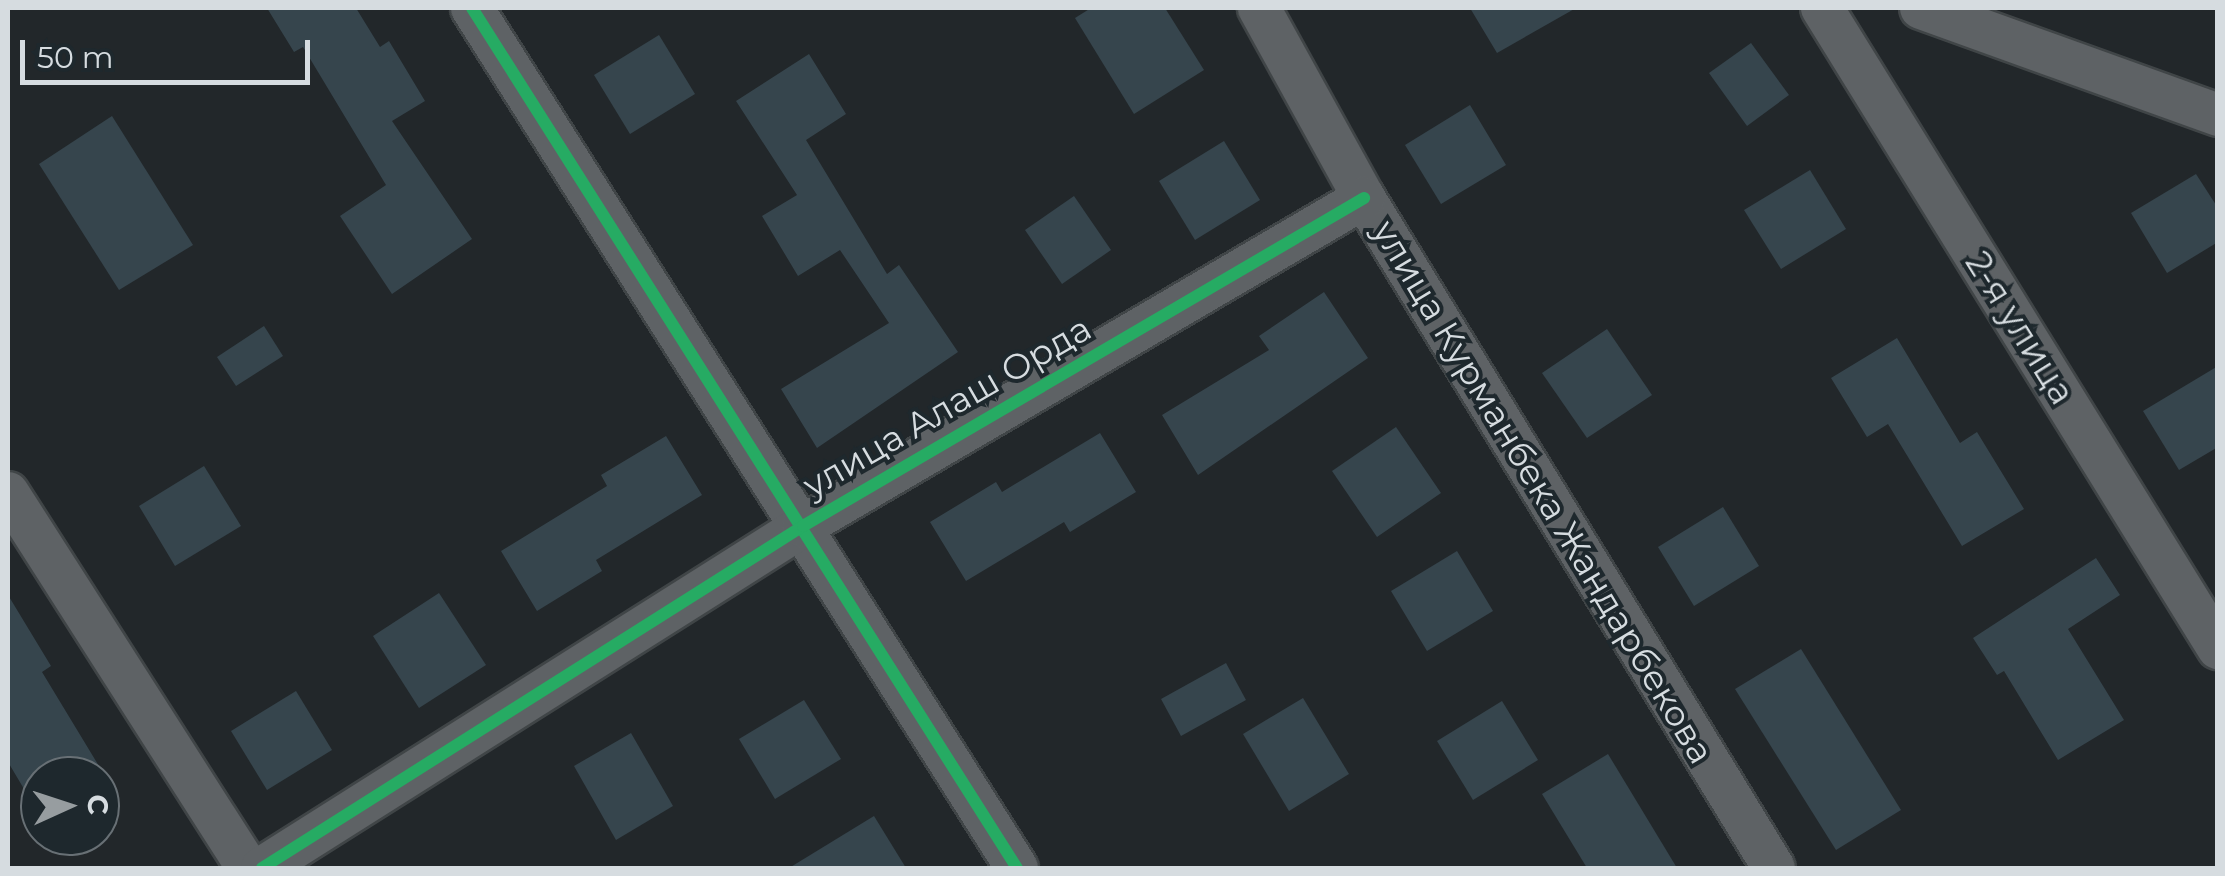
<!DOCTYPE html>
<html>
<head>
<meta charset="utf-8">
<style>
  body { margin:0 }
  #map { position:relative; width:2225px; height:876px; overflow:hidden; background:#22272a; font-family:Montserrat,sans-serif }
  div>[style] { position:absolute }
  .building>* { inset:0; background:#36454d }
  .roads { filter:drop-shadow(2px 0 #404547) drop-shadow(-2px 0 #404547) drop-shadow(0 2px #404547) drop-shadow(0 -2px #404547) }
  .minor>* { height:42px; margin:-21px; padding:0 21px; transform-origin:21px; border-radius:21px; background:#5e6265 }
  .cycleway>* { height:12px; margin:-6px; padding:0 6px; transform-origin:6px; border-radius:6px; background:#26ab63 }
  span { translate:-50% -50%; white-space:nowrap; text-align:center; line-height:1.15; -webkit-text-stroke:8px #1e282d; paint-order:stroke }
  .street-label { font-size:35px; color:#d6dce0 }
  .frame { position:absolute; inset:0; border:10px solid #d6dce0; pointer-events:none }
  .north { position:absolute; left:20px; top:756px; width:100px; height:100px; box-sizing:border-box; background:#1e282d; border:2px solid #687075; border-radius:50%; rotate:87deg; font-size:28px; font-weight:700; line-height:40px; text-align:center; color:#d6dce0 }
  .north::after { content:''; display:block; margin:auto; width:35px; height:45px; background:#979da0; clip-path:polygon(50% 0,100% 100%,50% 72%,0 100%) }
  .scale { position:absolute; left:20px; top:40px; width:290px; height:45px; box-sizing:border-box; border:5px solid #d6dce0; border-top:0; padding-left:12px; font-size:30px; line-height:35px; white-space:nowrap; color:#d6dce0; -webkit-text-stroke:8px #1e282d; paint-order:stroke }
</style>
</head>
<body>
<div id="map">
  <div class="building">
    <i style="clip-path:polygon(267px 8px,356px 8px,380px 47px,389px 41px,425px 101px,392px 121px,472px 239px,392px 294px,340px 216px,386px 185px,303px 47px,294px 52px)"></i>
    <i style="clip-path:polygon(1091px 8px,1165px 8px,1204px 70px,1134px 114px,1075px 18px)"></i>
    <i style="clip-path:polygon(1470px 8px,1576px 8px,1497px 53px)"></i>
    <i style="clip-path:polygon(659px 35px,695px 94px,630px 134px,594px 75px)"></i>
    <i style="clip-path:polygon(1751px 43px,1789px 95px,1747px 126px,1709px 73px)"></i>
    <i style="clip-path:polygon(809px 54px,846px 114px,806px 140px,887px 274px,899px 265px,958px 352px,817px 448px,781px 389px,889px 323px,840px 250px,798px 276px,762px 216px,797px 195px,736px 101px)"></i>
    <i style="clip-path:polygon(1470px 105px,1506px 165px,1441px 204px,1405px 145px)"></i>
    <i style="clip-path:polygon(112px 116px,193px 245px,119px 290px,39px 164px)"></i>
    <i style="clip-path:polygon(1224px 141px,1260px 200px,1195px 240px,1159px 181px)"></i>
    <i style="clip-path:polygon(1810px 170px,1846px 229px,1781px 269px,1744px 210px)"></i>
    <i style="clip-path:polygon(2196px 174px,2218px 208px,2218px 242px,2167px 273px,2131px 213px)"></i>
    <i style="clip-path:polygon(1074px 196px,1111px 250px,1062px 284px,1025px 230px)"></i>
    <i style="clip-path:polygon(1324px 292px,1368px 358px,1198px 475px,1162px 415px,1269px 350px,1259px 336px)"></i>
    <i style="clip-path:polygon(264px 326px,283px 356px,236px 386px,217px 357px)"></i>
    <i style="clip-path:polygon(1607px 329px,1652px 395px,1587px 438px,1542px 373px)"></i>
    <i style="clip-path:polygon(1897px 338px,1960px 443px,1977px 432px,2024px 509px,1962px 546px,1888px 424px,1867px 437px,1831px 378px)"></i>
    <i style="clip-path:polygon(2218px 366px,2218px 447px,2179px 470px,2143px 411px)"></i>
    <i style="clip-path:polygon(1396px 427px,1441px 493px,1377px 537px,1332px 471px)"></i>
    <i style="clip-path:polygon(1100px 433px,1136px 492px,1070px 532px,1064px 522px,966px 581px,930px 522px,996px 482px,1002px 492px)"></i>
    <i style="clip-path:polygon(666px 436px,702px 495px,596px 560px,602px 571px,537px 611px,501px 551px,607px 486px,601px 475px)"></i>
    <i style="clip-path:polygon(204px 466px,241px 526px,175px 566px,139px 506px)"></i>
    <i style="clip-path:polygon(1723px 507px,1759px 566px,1694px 606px,1658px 547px)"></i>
    <i style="clip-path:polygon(1457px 551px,1493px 611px,1427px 651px,1391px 591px)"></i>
    <i style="clip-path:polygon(2096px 558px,2120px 595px,2068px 629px,2124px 720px,2058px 760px,2004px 671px,1997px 675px,1973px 638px)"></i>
    <i style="clip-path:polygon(439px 593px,486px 665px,419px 708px,373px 636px)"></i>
    <i style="clip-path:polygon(8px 595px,51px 666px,42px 672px,105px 776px,40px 776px,40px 816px,8px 762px)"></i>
    <i style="clip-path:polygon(1801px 649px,1901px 810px,1836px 850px,1735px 689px)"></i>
    <i style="clip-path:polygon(1226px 663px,1246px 700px,1181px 736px,1161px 699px)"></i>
    <i style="clip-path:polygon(296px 691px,332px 750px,267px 790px,231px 731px)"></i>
    <i style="clip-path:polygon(1303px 698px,1349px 774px,1289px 811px,1243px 734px)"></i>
    <i style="clip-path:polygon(804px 700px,841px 759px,775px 799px,739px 739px)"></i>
    <i style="clip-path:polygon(1502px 701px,1538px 760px,1473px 800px,1437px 741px)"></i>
    <i style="clip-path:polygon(631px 733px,673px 806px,616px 840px,574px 766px)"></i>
    <i style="clip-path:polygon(1608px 754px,1677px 868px,1587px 868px,1542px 794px)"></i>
    <i style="clip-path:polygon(874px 816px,906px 868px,789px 868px)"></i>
  </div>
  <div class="roads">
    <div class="minor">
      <i style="left:472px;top:8px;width:1018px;rotate:57.64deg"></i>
      <i style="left:1259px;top:8px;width:217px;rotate:61.1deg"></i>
      <i style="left:1364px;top:198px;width:785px;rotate:58.54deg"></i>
      <i style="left:1822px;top:8px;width:753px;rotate:58.25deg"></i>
      <i style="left:1921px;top:8px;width:316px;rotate:19.8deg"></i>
      <i style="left:8px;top:493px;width:445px;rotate:57.4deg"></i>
      <i style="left:262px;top:868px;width:640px;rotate:-32.3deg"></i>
      <i style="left:803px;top:526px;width:650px;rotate:-30.31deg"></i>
    </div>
  </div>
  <div class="cycleway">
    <i style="left:472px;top:8px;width:1018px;rotate:57.64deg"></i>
    <i style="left:262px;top:868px;width:640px;rotate:-32.3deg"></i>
    <i style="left:803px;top:526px;width:650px;rotate:-30.31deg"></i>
  </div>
  <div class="street-label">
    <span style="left:2020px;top:328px;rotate:58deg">2-я улица</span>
    <span style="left:947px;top:407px;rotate:-30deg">улица Алаш Орда</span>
    <span style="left:1543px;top:492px;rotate:59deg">улица Курманбека Жандарбекова</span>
  </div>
  <div class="frame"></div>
  <div class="north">С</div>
  <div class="scale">50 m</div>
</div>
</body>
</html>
